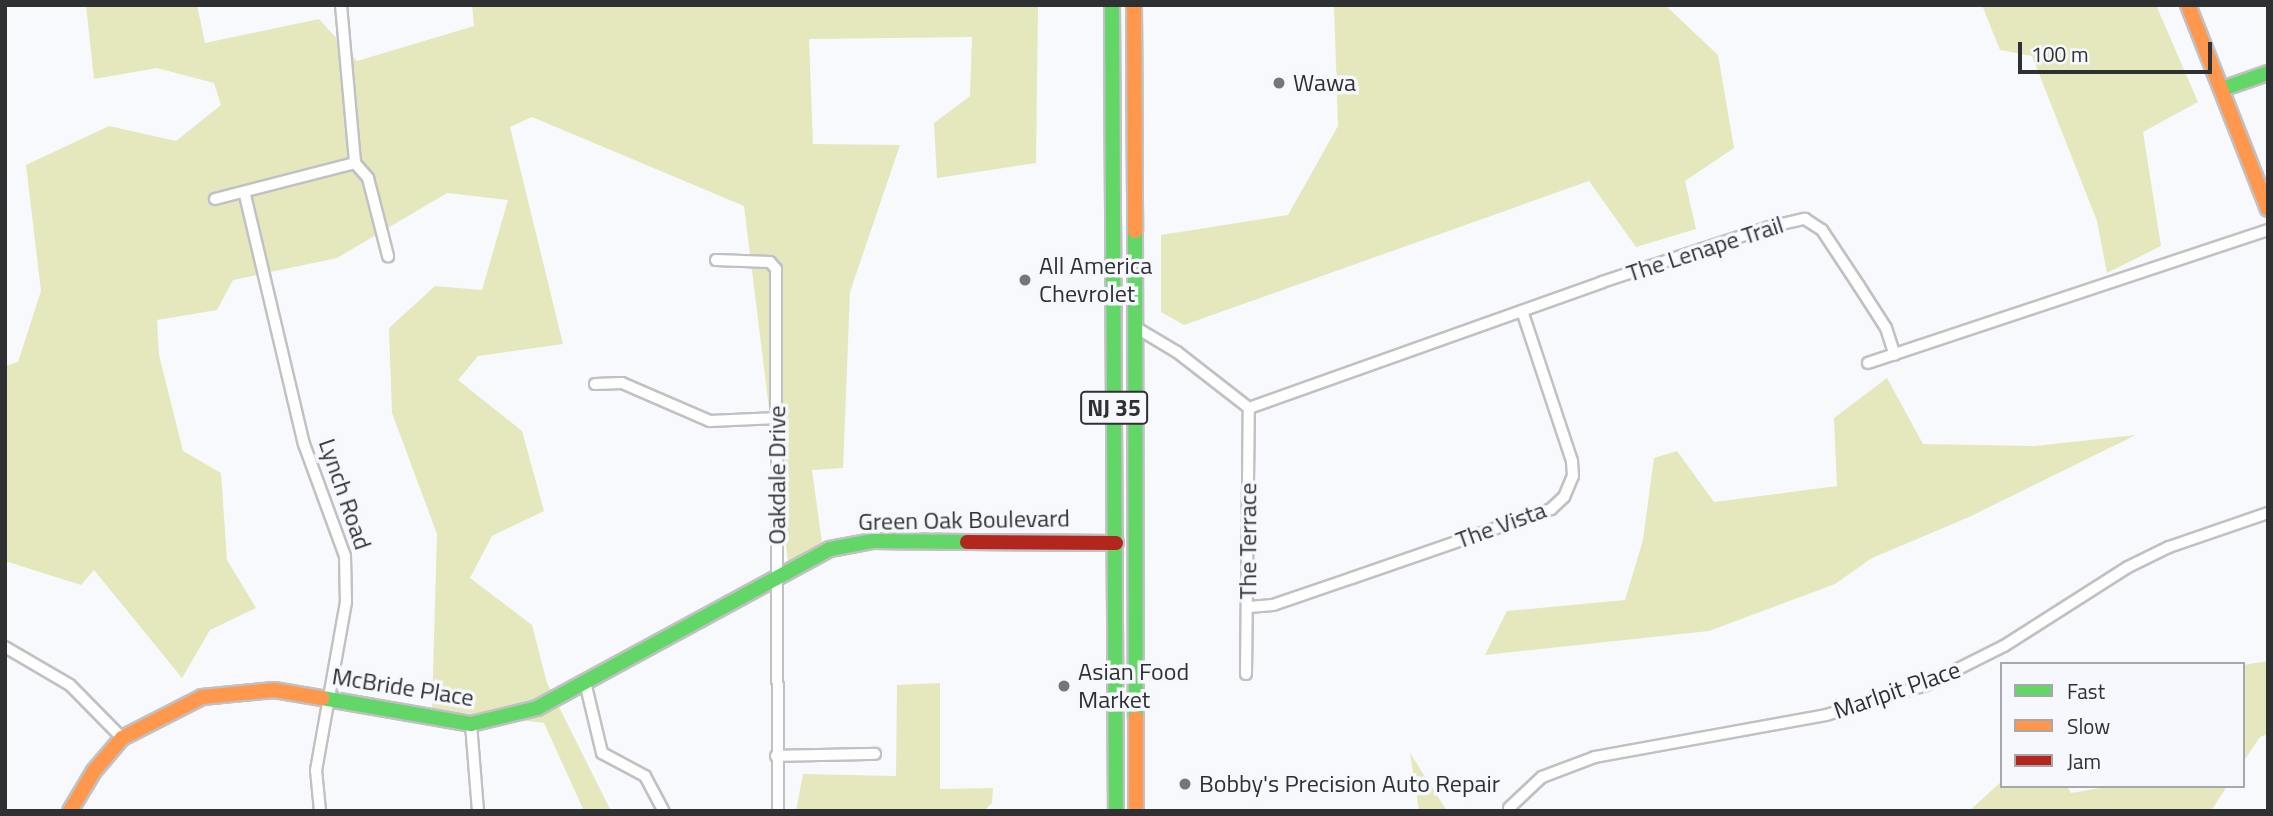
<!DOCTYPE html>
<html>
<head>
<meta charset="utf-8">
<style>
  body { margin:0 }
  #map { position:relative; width:2273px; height:816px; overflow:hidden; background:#f8f9fc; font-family:"Titillium Web",sans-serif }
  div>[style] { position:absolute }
  .green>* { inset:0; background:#e5e8bd }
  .roads { filter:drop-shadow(2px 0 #c1c1c4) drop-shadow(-2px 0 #c1c1c4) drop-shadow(0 2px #c1c1c4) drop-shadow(0 -2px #c1c1c4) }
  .street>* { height:10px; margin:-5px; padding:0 5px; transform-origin:5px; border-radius:5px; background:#fefeff }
  .fast>* { height:14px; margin:-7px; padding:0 7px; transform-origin:7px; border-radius:7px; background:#63d668 }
  .slow>* { height:14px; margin:-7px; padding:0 7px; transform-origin:7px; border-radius:7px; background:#ff974d }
  .jam>* { height:14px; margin:-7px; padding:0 7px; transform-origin:7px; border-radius:7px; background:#b3261e }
  .dots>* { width:19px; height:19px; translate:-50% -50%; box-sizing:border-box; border:4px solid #f6f8fe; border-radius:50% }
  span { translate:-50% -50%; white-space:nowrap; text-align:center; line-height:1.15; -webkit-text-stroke:7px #f6f8fe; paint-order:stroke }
  .shield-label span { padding:2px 5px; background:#f6f8fe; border:2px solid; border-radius:5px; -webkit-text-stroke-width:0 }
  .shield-label { font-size:23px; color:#2f3032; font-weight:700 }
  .poi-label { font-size:24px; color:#2f3032 }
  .left { translate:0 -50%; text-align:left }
  .street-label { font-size:24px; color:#2f3032 }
  .frame { position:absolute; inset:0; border:7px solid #2f3032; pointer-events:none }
  .legend { position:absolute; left:2000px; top:662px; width:245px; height:126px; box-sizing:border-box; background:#f6f8fe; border:2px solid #a6a8ac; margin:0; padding:9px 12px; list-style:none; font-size:21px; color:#2f3032 }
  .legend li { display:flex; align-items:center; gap:14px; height:35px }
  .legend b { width:35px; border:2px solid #a6a8ac }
  .scale { position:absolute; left:2018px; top:42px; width:194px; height:32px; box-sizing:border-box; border:4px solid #2f3032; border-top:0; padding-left:9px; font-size:21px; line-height:24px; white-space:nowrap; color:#2f3032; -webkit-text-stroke:5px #f6f8fe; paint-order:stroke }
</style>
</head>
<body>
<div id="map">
  <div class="green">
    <i style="clip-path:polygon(86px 5px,197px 5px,205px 43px,319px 19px,357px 61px,474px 26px,472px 5px,1038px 5px,1036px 163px,937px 178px,934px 123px,970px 96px,972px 37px,809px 39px,813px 144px,900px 145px,850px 292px,843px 468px,812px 470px,822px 543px,788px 562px,744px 206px,532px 117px,510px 127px,563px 344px,478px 356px,458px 380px,522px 431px,544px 511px,492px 536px,470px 578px,532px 625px,547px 683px,611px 811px,584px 811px,544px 723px,432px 709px,437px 534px,392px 413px,389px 328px,435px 286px,482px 290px,508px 200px,447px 193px,337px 258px,233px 280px,217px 310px,157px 320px,159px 355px,183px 451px,221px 473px,227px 560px,256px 608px,210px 630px,182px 678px,94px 570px,81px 585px,5px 561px,5px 366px,18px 362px,41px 291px,26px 165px,109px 126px,176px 141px,221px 105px,214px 83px,157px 68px,94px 79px)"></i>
    <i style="clip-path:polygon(1334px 5px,1665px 5px,1718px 55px,1734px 148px,1685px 181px,1696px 229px,1636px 247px,1589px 181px,1184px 325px,1161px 312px,1161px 235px,1288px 215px,1338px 126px)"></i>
    <i style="clip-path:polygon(1982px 5px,2156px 5px,2198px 102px,2143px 132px,2161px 246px,2107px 273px,2097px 221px,2032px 56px,2000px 50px)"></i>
    <i style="clip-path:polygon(1887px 378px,1923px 444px,2035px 446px,2136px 435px,1969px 517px,1872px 558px,1835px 584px,1709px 631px,1485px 655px,1507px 611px,1625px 600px,1643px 540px,1654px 458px,1677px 451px,1714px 502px,1837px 486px,1834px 418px)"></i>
    <i style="clip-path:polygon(2268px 661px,2268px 734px,2260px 737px,2243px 762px,2243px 665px)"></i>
    <i style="clip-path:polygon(940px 683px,940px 789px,993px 788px,992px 803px,984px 811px,796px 811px,803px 774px,896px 776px,897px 685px)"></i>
    <i style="clip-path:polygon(1410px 753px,1447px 811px,1419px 811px)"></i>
    <i style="clip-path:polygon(2002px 781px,2002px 786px,2067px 786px,2071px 793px,2112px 786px,2227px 786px,2211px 811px,1969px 811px)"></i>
  </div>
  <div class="roads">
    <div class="street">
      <i style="left:341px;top:5px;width:159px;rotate:84.9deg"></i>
      <i style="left:355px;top:163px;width:20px;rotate:49deg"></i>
      <i style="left:368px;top:178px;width:81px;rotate:75.6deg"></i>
      <i style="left:245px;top:195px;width:256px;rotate:76.7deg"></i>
      <i style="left:304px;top:444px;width:119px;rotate:69.9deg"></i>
      <i style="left:345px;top:556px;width:46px;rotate:88.8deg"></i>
      <i style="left:346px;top:602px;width:171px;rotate:100.1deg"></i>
      <i style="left:316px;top:770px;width:41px;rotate:84.4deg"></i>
      <i style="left:215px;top:199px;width:145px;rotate:-14.4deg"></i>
      <i style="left:716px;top:260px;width:54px;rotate:2.1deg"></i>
      <i style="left:770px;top:262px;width:9px;rotate:49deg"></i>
      <i style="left:776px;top:269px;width:542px;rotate:89.79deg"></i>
      <i style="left:1135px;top:327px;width:49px;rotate:30.8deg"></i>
      <i style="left:1177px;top:352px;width:91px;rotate:37.9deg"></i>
      <i style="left:1868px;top:363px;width:422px;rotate:-18.4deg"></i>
      <i style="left:595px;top:384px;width:27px;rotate:-2deg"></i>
      <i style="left:622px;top:383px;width:96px;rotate:23.4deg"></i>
      <i style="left:710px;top:421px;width:68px;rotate:-2.5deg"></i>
      <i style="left:1249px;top:408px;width:375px;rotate:-19.6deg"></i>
      <i style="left:1602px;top:282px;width:176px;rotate:-18.2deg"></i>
      <i style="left:1769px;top:227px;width:37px;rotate:-13deg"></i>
      <i style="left:1805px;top:219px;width:20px;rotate:33deg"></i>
      <i style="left:1822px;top:230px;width:67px;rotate:56.5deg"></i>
      <i style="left:1859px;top:286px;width:50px;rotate:57.3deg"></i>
      <i style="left:1886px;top:328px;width:28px;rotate:72deg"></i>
      <i style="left:1249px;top:607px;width:24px;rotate:-5deg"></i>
      <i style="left:1273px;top:605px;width:83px;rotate:-18.9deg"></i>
      <i style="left:1352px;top:578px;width:211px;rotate:-19.1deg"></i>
      <i style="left:1551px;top:509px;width:18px;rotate:-43deg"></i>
      <i style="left:1564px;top:497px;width:23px;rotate:-67deg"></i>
      <i style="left:1573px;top:476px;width:15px;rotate:-94deg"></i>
      <i style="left:1572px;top:461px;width:158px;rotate:-108.4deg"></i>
      <i style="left:5px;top:647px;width:75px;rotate:30.3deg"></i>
      <i style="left:70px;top:685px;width:74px;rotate:45.5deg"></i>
      <i style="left:1246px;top:674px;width:266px;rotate:-89.4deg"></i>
      <i style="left:585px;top:682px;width:73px;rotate:76.5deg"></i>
      <i style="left:602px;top:753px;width:49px;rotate:28.1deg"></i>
      <i style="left:645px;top:776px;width:40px;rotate:62deg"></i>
      <i style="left:471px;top:724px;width:87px;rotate:85.4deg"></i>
      <i style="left:776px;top:756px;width:99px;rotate:-1.2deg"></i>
      <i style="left:1509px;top:808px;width:45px;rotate:-43.2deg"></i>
      <i style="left:1542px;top:777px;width:57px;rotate:-20.7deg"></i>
      <i style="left:1595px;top:757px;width:235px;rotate:-10.3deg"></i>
      <i style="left:1826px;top:715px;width:104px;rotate:-16.7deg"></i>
      <i style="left:1926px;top:685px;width:87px;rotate:-26.6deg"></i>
      <i style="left:2004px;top:646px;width:147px;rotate:-32.5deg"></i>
      <i style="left:2128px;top:567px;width:46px;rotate:-26deg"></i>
      <i style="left:2169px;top:547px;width:105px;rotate:-19deg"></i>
    </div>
    <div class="fast">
      <i style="left:1112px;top:5px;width:806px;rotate:89.72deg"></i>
      <i style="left:2222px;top:89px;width:49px;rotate:-19.2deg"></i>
      <i style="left:1135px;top:231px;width:487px;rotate:89.9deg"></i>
      <i style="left:322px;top:698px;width:151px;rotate:9.9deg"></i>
      <i style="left:471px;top:724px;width:68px;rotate:-13.6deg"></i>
      <i style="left:537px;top:708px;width:333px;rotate:-28.5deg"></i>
      <i style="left:830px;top:549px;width:44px;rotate:-10.5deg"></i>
      <i style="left:873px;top:541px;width:94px;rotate:0.6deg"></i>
    </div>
    <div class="slow">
      <i style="left:1134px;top:5px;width:226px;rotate:89.7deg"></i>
      <i style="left:2188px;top:5px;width:219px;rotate:68.6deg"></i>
      <i style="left:1136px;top:718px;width:93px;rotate:90deg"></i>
      <i style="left:70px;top:811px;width:47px;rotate:-59deg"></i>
      <i style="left:94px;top:771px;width:43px;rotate:-49.7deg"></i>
      <i style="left:122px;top:738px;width:90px;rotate:-27.1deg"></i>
      <i style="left:202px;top:697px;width:72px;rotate:-5.6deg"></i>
      <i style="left:274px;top:690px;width:49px;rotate:9.5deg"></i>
    </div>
    <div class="jam">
      <i style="left:967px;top:542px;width:149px;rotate:0.4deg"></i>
    </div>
  </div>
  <div class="dots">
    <i style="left:1279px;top:83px;background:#757679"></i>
    <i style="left:1025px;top:280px;background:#757679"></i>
    <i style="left:1064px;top:686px;background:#757679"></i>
    <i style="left:1185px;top:784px;background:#757679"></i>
  </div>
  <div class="shield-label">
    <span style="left:1114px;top:408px">NJ 35</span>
  </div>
  <div class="poi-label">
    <span class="left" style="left:1293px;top:83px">Wawa</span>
    <span class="left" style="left:1039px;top:280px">All America<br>Chevrolet</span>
    <span class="left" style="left:1078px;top:686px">Asian Food<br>Market</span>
    <span class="left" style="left:1199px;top:784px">Bobby's Precision Auto Repair</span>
  </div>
  <div class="street-label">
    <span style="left:1705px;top:249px;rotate:-18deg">The Lenape Trail</span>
    <span style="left:777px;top:475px;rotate:-90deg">Oakdale Drive</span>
    <span style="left:345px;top:494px;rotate:71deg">Lynch Road</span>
    <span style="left:964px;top:520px;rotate:-1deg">Green Oak Boulevard</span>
    <span style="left:1501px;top:525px;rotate:-20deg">The Vista</span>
    <span style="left:1248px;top:541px;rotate:-90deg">The Terrace</span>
    <span style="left:403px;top:687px;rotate:9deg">McBride Place</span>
    <span style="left:1897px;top:690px;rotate:-19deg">Marlpit Place</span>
  </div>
  <div class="frame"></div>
  <ul class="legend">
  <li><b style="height:9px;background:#63d668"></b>Fast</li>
  <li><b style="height:9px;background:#ff974d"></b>Slow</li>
  <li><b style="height:9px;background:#b3261e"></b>Jam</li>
  </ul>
  <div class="scale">100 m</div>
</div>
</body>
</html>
